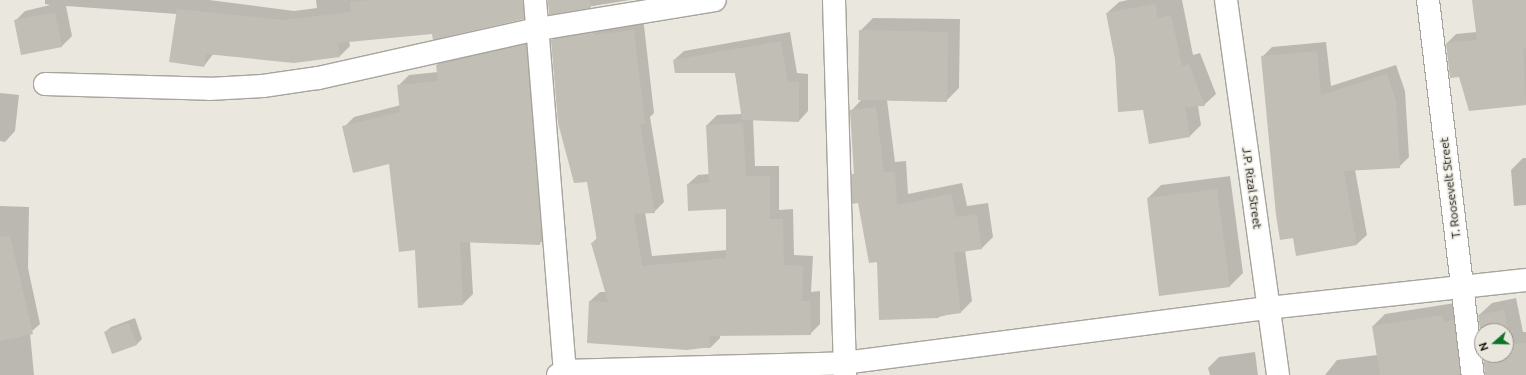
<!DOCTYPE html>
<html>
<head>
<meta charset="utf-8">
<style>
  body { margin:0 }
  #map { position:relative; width:1526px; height:375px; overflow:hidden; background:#eae7de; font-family:Ubuntu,sans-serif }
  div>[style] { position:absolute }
  .shadow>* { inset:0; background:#0003 }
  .building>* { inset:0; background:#c1beb6 }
  .roads { filter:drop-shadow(1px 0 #a7a49c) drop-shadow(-1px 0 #a7a49c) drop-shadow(0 1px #a7a49c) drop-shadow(0 -1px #a7a49c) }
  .street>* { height:22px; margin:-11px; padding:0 11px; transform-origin:11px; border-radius:11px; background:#fff }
  .secondary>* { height:22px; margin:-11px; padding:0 11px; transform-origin:11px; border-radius:11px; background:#fff }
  span { translate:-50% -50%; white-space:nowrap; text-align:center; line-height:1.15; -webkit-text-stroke:3px #eae7de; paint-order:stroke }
  .street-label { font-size:12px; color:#161512 }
  .north { position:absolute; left:1474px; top:323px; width:40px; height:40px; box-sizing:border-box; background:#eae7de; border:1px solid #95938c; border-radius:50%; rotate:250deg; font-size:11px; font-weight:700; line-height:16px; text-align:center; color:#161512 }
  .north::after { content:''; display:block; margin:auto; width:14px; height:18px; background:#0d7426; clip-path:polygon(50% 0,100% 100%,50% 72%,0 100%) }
</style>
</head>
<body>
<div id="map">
  <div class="shadow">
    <i style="clip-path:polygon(45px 0,209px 0,294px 11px,317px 8px,316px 0,533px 0,533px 8px,524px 18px,433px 33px,349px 41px,350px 46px,340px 56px,214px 53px,204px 66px,177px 14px,66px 6px,72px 36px,62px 46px,15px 21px,25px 11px,50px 5px,45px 4px)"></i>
    <i style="clip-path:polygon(548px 0,630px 0,550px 13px)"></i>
    <i style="clip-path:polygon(1128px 0,1182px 0,1193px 55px,1200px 53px,1216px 94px,1204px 105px,1198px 106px,1201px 125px,1190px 136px,1144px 109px,1116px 59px,1107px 13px,1119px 2px)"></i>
    <i style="clip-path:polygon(1473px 0,1526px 0,1526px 104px,1470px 110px,1460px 76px,1447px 43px,1456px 34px,1477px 32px)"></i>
    <i style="clip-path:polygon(643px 17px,654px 113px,650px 117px,664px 202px,654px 212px,645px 212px,652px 256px,727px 250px,727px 208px,688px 184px,698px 175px,709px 174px,707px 125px,717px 115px,742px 114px,735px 72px,674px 60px,684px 51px,790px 32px,797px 73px,808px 74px,808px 111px,799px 121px,753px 119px,755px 166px,779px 166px,779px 210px,793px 209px,794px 255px,813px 256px,811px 292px,820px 291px,820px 324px,810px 334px,720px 334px,720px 338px,710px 348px,588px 342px,590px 301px,600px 292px,606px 292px,592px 243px,597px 238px,588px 180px,552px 40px,562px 30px)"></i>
    <i style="clip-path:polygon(873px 18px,960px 19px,959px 88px,946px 101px,887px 100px,895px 162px,906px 161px,908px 194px,962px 183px,967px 206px,988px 203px,993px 237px,982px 248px,965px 250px,972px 301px,961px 312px,938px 317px,878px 261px,853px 175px,855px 172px,851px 111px,862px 99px,860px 31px)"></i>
    <i style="clip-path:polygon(536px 35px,550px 234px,539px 244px,470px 242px,473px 294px,463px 304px,416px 249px,390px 163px,344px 127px,354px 117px,401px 105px,398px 86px,409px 75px,438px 72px,437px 65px,447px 55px)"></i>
    <i style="clip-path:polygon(1326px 42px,1331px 86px,1396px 65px,1405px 91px,1409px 157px,1399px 167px,1355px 170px,1367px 235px,1357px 244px,1297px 255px,1262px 57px,1272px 47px)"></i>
    <i style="clip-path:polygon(0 93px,19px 95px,15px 131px,5px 142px,0 141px)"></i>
    <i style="clip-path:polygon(1523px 158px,1526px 158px,1526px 205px,1514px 206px,1511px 170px)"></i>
    <i style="clip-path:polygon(1230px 176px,1243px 273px,1230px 286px,1160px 295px,1148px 198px,1161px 185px)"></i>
    <i style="clip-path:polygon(0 206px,29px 207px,28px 268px,40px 324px,30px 333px,34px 375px,0 375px)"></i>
    <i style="clip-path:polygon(1516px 298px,1523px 332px,1526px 332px,1526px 375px,1487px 375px,1484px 355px,1506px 355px,1506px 331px,1482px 331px,1482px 337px,1479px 315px,1492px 303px)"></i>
    <i style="clip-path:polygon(1455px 303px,1476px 371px,1486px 375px,1325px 375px,1337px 360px,1377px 355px,1373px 326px,1385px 314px)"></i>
    <i style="clip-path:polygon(135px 318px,142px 339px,137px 344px,113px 353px,105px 332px,111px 327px)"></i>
    <i style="clip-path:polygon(1255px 352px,1258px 375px,1210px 375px,1208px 368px,1219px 357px)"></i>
  </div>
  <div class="building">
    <i style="clip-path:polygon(368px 0,523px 0,524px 19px,433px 40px,432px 34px,338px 43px,340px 57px,294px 63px,206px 54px,204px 67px,169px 62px,177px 9px,284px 20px,351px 12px,350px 2px)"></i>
    <i style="clip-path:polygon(548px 0,590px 0,591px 8px,549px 15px)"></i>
    <i style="clip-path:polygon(1472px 0,1526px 0,1526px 48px,1523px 49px,1526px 105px,1469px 111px,1459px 77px,1450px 78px,1446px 43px,1477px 40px)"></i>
    <i style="clip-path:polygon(1155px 4px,1158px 18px,1171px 15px,1182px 66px,1189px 64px,1205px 106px,1185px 107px,1190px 137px,1149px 144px,1143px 110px,1118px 112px,1115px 59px,1106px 13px)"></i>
    <i style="clip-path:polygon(55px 12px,62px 47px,21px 55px,14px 20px)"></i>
    <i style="clip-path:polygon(634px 30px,645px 124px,640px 124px,655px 213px,634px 214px,642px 266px,726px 258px,726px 209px,688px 211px,687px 184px,709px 183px,706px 125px,743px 123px,746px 176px,770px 176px,770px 219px,783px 219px,784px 265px,803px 266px,802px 301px,810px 301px,811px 335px,709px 336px,711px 347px,687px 350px,587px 343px,589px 301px,608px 302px,591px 243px,597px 241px,587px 182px,574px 183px,558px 123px,551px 40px,595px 32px,595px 35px)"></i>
    <i style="clip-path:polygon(859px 30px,948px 32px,947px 102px,858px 100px)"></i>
    <i style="clip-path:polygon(781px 41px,788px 82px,799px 82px,799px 122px,742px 120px,735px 73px,675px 73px,673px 60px)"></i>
    <i style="clip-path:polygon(526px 44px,541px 223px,540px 245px,460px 242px,463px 305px,418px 308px,415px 250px,399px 252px,389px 164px,353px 173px,342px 126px,400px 112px,397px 85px,438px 81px,436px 65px)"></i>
    <i style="clip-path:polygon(1317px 51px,1321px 95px,1387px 74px,1396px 101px,1400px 168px,1344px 171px,1357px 245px,1296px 256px,1293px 238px,1280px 240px,1276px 215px,1261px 56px)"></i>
    <i style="clip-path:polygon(876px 107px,884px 172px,895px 172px,897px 205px,951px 194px,956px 217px,977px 214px,982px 249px,954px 253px,961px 313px,939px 316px,939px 318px,879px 320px,877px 262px,869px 263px,858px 203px,852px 204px,852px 174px,854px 174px,850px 110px)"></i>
    <i style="clip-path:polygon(1217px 189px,1230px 287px,1159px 296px,1147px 198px)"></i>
    <i style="clip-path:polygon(10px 236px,33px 334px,0 341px,0 237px)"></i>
    <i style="clip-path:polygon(1504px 310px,1511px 344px,1526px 343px,1526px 375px,1485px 375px,1483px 355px,1506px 355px,1506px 331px,1482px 331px,1482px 345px,1478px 315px)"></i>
    <i style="clip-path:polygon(1443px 315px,1444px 322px,1454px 320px,1460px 375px,1380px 375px,1372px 326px)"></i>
    <i style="clip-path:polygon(129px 323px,137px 345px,112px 354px,104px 332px)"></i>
  </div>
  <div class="roads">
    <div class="street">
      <i style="left:535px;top:0;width:372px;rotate:85.4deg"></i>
      <i style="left:1226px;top:0;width:379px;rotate:82.1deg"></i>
      <i style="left:1428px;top:0;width:378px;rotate:83.2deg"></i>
      <i style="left:45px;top:84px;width:164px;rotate:1.7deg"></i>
      <i style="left:209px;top:89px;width:54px;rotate:-3.2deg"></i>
      <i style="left:263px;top:86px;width:56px;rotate:-8.3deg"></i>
      <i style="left:318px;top:78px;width:225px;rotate:-12.6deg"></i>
      <i style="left:538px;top:29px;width:179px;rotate:-9.3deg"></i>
      <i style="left:558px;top:375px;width:8px;rotate:-30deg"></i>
      <i style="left:565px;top:371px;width:279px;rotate:-1.6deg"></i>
      <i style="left:844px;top:363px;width:428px;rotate:-7.4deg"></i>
      <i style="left:1268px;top:308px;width:260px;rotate:-6.2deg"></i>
    </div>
    <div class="secondary">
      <i style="left:834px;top:0;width:375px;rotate:88.3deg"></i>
    </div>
  </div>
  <div class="street-label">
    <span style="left:1252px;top:188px;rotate:82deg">J.P. Rizal Street</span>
    <span style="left:1450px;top:188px;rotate:-97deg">T. Roosevelt Street</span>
  </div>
  <div class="north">N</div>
</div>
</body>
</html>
